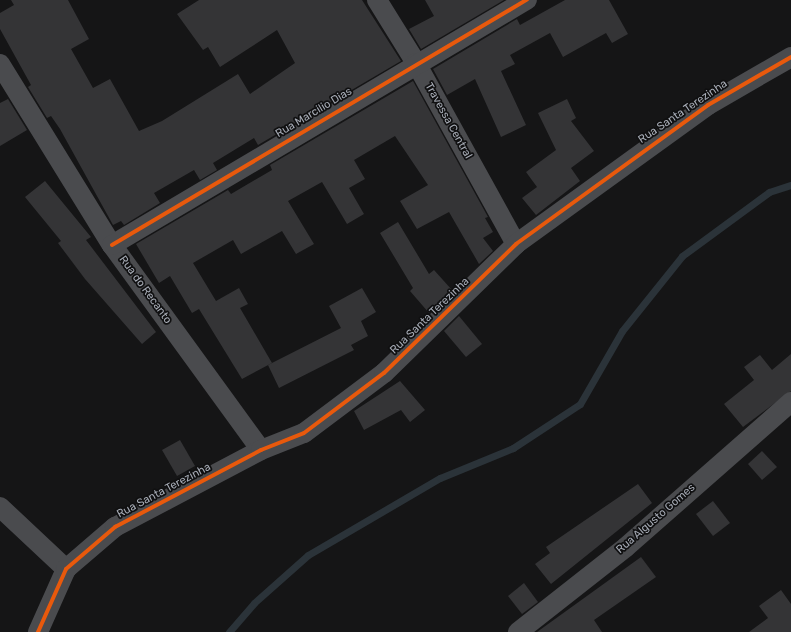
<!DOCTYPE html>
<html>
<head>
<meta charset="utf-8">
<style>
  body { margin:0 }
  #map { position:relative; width:791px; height:632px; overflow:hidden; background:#151516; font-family:Rubik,sans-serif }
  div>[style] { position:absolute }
  .stream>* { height:7px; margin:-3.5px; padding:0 3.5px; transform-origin:3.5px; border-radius:3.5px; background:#2b3339 }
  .building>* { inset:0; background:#343436 }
  .minor>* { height:20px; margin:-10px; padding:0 10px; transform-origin:10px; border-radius:10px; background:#4a4b4e }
  .cycleway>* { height:4px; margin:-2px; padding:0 2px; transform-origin:2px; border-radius:2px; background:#e8590c }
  span { translate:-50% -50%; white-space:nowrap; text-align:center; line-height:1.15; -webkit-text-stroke:3.5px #101011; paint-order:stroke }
  .street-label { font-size:11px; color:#a7acb6 }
</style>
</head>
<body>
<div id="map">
  <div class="stream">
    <i style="left:229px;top:632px;width:38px;rotate:-49deg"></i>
    <i style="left:254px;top:603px;width:72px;rotate:-41.6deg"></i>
    <i style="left:308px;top:555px;width:153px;rotate:-30.3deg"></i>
    <i style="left:440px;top:478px;width:79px;rotate:-22.3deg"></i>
    <i style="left:513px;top:448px;width:80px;rotate:-33.3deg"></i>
    <i style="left:580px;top:404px;width:84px;rotate:-60.1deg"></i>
    <i style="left:622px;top:331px;width:96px;rotate:-51.3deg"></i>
    <i style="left:682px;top:256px;width:108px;rotate:-36.3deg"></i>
    <i style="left:769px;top:192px;width:23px;rotate:-18deg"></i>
  </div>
  <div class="building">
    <i style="clip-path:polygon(11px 0,68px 0,89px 39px,71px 49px,93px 88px,110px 79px,139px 131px,162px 121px,238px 74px,250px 94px,295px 63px,277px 30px,220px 67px,208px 47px,203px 50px,177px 14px,199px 0,362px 0,401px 61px,258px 145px,254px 138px,213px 163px,217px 170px,200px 180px,194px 170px,154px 193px,160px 203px,124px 225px,121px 221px,113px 225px,60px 129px,51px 116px,47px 118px,28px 87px,31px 85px,0 29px,0 13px,14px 5px)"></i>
    <i style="clip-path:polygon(425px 0,504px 0,421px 49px,409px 29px,434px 16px)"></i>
    <i style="clip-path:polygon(565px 0,609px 0,628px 34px,612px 43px,606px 33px,563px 57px,550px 33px,510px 55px,515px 64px,501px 71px,526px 125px,501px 137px,475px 79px,447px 95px,433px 69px,517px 19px,520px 25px)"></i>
    <i style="clip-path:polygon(413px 81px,488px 217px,485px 218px,493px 232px,483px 238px,493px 251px,479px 264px,449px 212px,417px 229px,400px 201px,428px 185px,395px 136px,354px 160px,365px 179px,349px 188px,364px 214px,347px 224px,322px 182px,288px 201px,314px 244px,296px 254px,282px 231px,241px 254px,233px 240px,193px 263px,216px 301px,239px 288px,248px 304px,240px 308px,272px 363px,242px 379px,199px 309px,192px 313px,170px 276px,159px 283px,136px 244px,228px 190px,231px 194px,272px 170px,270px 165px)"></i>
    <i style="clip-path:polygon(8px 99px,27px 130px,0 146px,0 103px)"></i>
    <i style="clip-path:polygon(567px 99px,576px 118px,571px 121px,594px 151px,571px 168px,580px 181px,536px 215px,522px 198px,537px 187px,526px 172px,556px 150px,538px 113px)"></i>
    <i style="clip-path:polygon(45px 181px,91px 237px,86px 240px,156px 332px,142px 344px,85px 279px,58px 243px,61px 241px,25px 197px)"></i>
    <i style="clip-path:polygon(398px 222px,429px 274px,434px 270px,452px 290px,429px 313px,410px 291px,413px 288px,380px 233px)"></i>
    <i style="clip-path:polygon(362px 288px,376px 312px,361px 321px,368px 336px,351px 345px,354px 350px,279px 388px,268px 365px,341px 328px,329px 306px)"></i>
    <i style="clip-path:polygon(459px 316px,482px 344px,466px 357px,444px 331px)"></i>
    <i style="clip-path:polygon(791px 354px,791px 391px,743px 427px,724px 404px,754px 380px,744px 367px,760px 355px,772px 370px)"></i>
    <i style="clip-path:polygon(400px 381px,425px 410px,410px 422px,401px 410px,364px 430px,354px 411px)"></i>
    <i style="clip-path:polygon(180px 440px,195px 466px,177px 476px,162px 450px)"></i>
    <i style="clip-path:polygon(762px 451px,777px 467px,762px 480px,748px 464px)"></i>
    <i style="clip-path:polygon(638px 484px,652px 503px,551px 584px,535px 564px,550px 553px,546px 547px)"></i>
    <i style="clip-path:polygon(713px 501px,730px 523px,713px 536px,696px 514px)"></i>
    <i style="clip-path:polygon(641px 557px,656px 577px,594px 620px,602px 632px,537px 632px)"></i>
    <i style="clip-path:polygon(524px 583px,538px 602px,522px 614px,508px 596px)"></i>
    <i style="clip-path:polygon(781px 590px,791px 604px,791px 632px,749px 632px,768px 618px,759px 606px)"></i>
  </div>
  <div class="minor">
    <i style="left:377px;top:0;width:74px;rotate:58.2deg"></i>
    <i style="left:416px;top:63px;width:207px;rotate:61.1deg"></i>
    <i style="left:0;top:64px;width:213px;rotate:58.3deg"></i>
    <i style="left:112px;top:245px;width:253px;rotate:54deg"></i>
    <i style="left:112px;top:245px;width:482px;rotate:-30.6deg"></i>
    <i style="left:0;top:507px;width:91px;rotate:43.2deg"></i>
    <i style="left:38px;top:632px;width:69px;rotate:-66deg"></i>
    <i style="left:66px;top:569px;width:65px;rotate:-40.6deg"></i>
    <i style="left:115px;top:527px;width:165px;rotate:-27.8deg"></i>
    <i style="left:261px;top:450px;width:46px;rotate:-21.6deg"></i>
    <i style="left:304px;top:433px;width:100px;rotate:-36.9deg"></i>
    <i style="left:384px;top:373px;width:185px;rotate:-44.3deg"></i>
    <i style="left:516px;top:244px;width:237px;rotate:-35.9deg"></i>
    <i style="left:708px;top:105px;width:96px;rotate:-30deg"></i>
    <i style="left:518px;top:632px;width:137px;rotate:-38.2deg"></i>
    <i style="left:626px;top:547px;width:220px;rotate:-41.3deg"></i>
  </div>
  <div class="cycleway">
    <i style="left:112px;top:245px;width:482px;rotate:-30.6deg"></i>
    <i style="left:38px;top:632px;width:69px;rotate:-66deg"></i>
    <i style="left:66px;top:569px;width:65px;rotate:-40.6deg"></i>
    <i style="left:115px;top:527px;width:165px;rotate:-27.8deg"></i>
    <i style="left:261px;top:450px;width:46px;rotate:-21.6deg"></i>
    <i style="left:304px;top:433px;width:100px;rotate:-36.9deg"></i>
    <i style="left:384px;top:373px;width:185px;rotate:-44.3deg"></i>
    <i style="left:516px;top:244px;width:237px;rotate:-35.9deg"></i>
    <i style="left:708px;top:105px;width:96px;rotate:-30deg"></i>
  </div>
  <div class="street-label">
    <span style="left:683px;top:112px;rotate:-34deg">Rua Santa Terezinha</span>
    <span style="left:314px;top:113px;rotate:-31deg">Rua Marcilio Dias</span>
    <span style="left:448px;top:121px;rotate:61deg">Travessa Central</span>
    <span style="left:145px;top:290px;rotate:54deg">Rua do Recanto</span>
    <span style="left:430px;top:316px;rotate:-44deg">Rua Santa Terezinha</span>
    <span style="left:164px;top:491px;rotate:-28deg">Rua Santa Terezinha</span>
    <span style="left:656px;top:519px;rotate:-41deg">Rua Algusto Gomes</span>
  </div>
</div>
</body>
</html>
